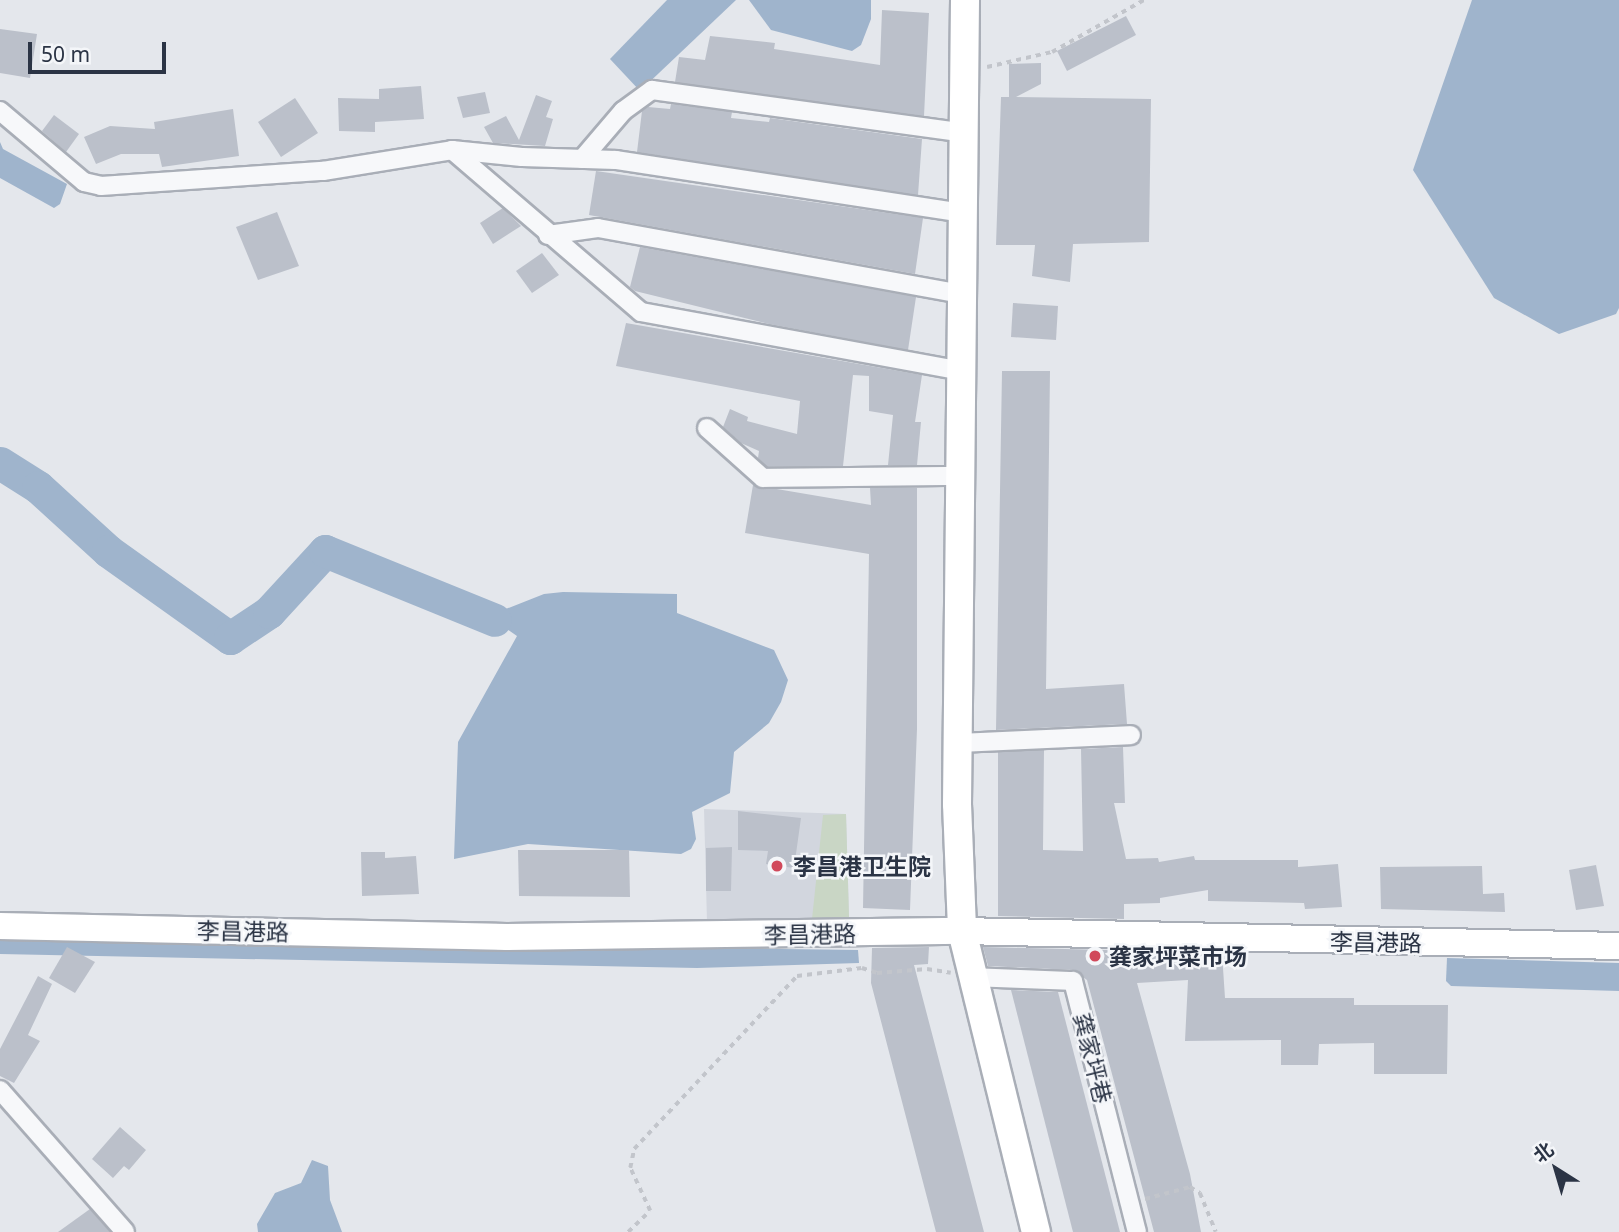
<!DOCTYPE html>
<html>
<head>
<meta charset="utf-8">
<style>
  body { margin:0 }
  #map { position:relative; width:1619px; height:1232px; overflow:hidden; background:#e4e7ec; font-family:"Noto Sans","Noto Sans SC",sans-serif }
  div>[style] { position:absolute }
  .built>* { inset:0; background:#d2d6de }
  .green>* { inset:0; background:#c9d6c5 }
  .water>* { inset:0; background:#9fb4cc }
  .river>* { height:33px; margin:-16.5px; padding:0 16.5px; transform-origin:16.5px; border-radius:16.5px; background:#9fb4cc }
  .building>* { inset:0; background:#bbc0ca }
  .path>* { height:3.5px; margin-top:-1.75px; transform-origin:0; background:repeating-linear-gradient(90deg,#c2c5cb 0 5px,transparent 0 10px) }
  .roads { filter:drop-shadow(2px 0 #a9aeb7) drop-shadow(-2px 0 #a9aeb7) drop-shadow(0 2px #a9aeb7) drop-shadow(0 -2px #a9aeb7) }
  .street>* { height:18px; margin:-9px; padding:0 9px; transform-origin:9px; border-radius:9px; background:#f7f8fa }
  .secondary>* { height:26px; margin:-13px; padding:0 13px; transform-origin:13px; border-radius:13px; background:#fff }
  .primary>* { height:28px; margin:-14px; padding:0 14px; transform-origin:14px; border-radius:14px; background:#fff }
  .dots>* { width:19px; height:19px; translate:-50% -50%; box-sizing:border-box; border:4px solid #f4f6f9; border-radius:50% }
  span { translate:-50% -50%; white-space:nowrap; text-align:center; line-height:1.15; -webkit-text-stroke:5px #f4f6f9; paint-order:stroke }
  .poi-label { font-size:23px; color:#2b3445; font-weight:700 }
  .left { translate:0 -50%; text-align:left }
  .street-label { font-size:23px; color:#2b3445 }
  .north { position:absolute; left:1521px; top:1134px; width:70px; height:70px; -webkit-text-stroke:5px #f4f6f9; paint-order:stroke; rotate:323deg; font-size:19px; font-weight:700; line-height:28px; text-align:center; color:#2b3445 }
  .north::after { content:''; display:block; margin:auto; width:24px; height:32px; background:#2b3445; clip-path:polygon(50% 0,100% 100%,50% 72%,0 100%) }
  .scale { position:absolute; left:28px; top:42px; width:138px; height:32px; box-sizing:border-box; border:4px solid #2b3445; border-top:0; padding-left:9px; font-size:21px; line-height:24px; white-space:nowrap; color:#2b3445; -webkit-text-stroke:5px #f4f6f9; paint-order:stroke }
</style>
</head>
<body>
<div id="map">
  <div class="built">
    <i style="clip-path:polygon(704px 809px,846px 814px,849px 917px,707px 922px)"></i>
  </div>
  <div class="green">
    <i style="clip-path:polygon(846px 814px,849px 917px,812px 919px,823px 815px)"></i>
  </div>
  <div class="water">
    <i style="clip-path:polygon(667px 0,736px 0,640px 91px,610px 59px)"></i>
    <i style="clip-path:polygon(749px 0,871px 0,871px 19px,861px 45px,852px 51px,771px 30px)"></i>
    <i style="clip-path:polygon(1472px 0,1619px 0,1619px 308px,1616px 314px,1559px 334px,1494px 298px,1413px 170px)"></i>
    <i style="clip-path:polygon(0 142px,3px 149px,67px 184px,60px 204px,54px 208px,0 178px)"></i>
    <i style="clip-path:polygon(563px 592px,677px 594px,677px 613px,774px 650px,788px 680px,781px 702px,769px 723px,734px 752px,730px 793px,692px 812px,696px 839px,691px 849px,681px 854px,528px 844px,454px 859px,458px 742px,517px 636px,488px 616px,544px 594px)"></i>
    <i style="clip-path:polygon(0 938px,858px 950px,859px 963px,697px 968px,0 954px)"></i>
    <i style="clip-path:polygon(1447px 958px,1619px 963px,1619px 991px,1451px 986px,1446px 981px)"></i>
    <i style="clip-path:polygon(312px 1160px,328px 1166px,330px 1200px,342px 1232px,258px 1232px,257px 1224px,275px 1193px,301px 1183px)"></i>
  </div>
  <div class="river">
    <i style="left:0;top:463px;width:45px;rotate:32.3deg"></i>
    <i style="left:38px;top:487px;width:95px;rotate:42.4deg"></i>
    <i style="left:108px;top:551px;width:150px;rotate:35.5deg"></i>
    <i style="left:230px;top:638px;width:47px;rotate:-33.7deg"></i>
    <i style="left:269px;top:612px;width:83px;rotate:-47.4deg"></i>
    <i style="left:325px;top:551px;width:183px;rotate:22.1deg"></i>
  </div>
  <div class="building">
    <i style="clip-path:polygon(882px 10px,929px 13px,924px 116px,675px 82px,679px 57px,705px 60px,710px 36px,775px 43px,774px 49px,880px 65px)"></i>
    <i style="clip-path:polygon(1126px 16px,1136px 35px,1067px 71px,1057px 51px)"></i>
    <i style="clip-path:polygon(0 29px,37px 34px,30px 78px,0 73px)"></i>
    <i style="clip-path:polygon(1041px 63px,1041px 84px,1016px 97px,1151px 99px,1149px 242px,1073px 244px,1070px 282px,1032px 276px,1035px 245px,996px 245px,1001px 97px,1009px 97px,1009px 64px)"></i>
    <i style="clip-path:polygon(421px 86px,424px 119px,375px 122px,375px 132px,339px 131px,338px 98px,379px 99px,379px 89px)"></i>
    <i style="clip-path:polygon(485px 92px,490px 113px,463px 118px,457px 97px)"></i>
    <i style="clip-path:polygon(536px 95px,552px 101px,546px 117px,553px 119px,545px 146px,493px 143px,484px 127px,506px 116px,519px 140px)"></i>
    <i style="clip-path:polygon(295px 98px,318px 133px,281px 157px,258px 122px)"></i>
    <i style="clip-path:polygon(671px 104px,732px 112px,731px 118px,769px 122px,770px 118px,922px 139px,918px 195px,637px 152px,642px 111px,648px 107px,670px 109px)"></i>
    <i style="clip-path:polygon(233px 109px,239px 156px,162px 167px,159px 154px,121px 154px,96px 164px,84px 137px,110px 126px,155px 129px,154px 122px)"></i>
    <i style="clip-path:polygon(54px 115px,79px 134px,66px 152px,42px 131px)"></i>
    <i style="clip-path:polygon(596px 171px,923px 218px,915px 274px,589px 215px)"></i>
    <i style="clip-path:polygon(503px 208px,521px 226px,493px 244px,480px 223px)"></i>
    <i style="clip-path:polygon(277px 212px,299px 266px,258px 280px,236px 227px)"></i>
    <i style="clip-path:polygon(640px 247px,916px 297px,908px 350px,769px 324px,635px 291px,630px 287px)"></i>
    <i style="clip-path:polygon(542px 253px,559px 275px,532px 293px,516px 271px)"></i>
    <i style="clip-path:polygon(1013px 303px,1058px 306px,1056px 340px,1011px 337px)"></i>
    <i style="clip-path:polygon(626px 323px,922px 375px,915px 422px,921px 422px,917px 465px,888px 465px,893px 415px,869px 411px,869px 376px,853px 375px,843px 466px,767px 467px,758px 458px,759px 451px,741px 443px,723px 427px,730px 409px,748px 417px,747px 421px,797px 434px,800px 401px,616px 366px)"></i>
    <i style="clip-path:polygon(1002px 371px,1050px 371px,1046px 689px,1124px 684px,1127px 724px,996px 730px)"></i>
    <i style="clip-path:polygon(753px 485px,871px 505px,870px 488px,917px 488px,917px 729px,910px 910px,863px 908px,869px 554px,745px 533px)"></i>
    <i style="clip-path:polygon(1123px 747px,1125px 803px,1114px 803px,1126px 859px,1158px 858px,1159px 862px,1194px 856px,1195px 860px,1298px 860px,1298px 867px,1338px 864px,1342px 907px,1305px 909px,1304px 903px,1208px 901px,1208px 890px,1160px 898px,1160px 903px,1124px 904px,1124px 919px,998px 916px,998px 752px,1044px 750px,1043px 850px,1083px 851px,1081px 749px)"></i>
    <i style="clip-path:polygon(738px 811px,801px 818px,794px 868px,766px 864px,768px 851px,738px 850px)"></i>
    <i style="clip-path:polygon(732px 847px,731px 891px,706px 891px,706px 848px)"></i>
    <i style="clip-path:polygon(518px 850px,629px 850px,630px 897px,519px 896px)"></i>
    <i style="clip-path:polygon(361px 852px,385px 852px,385px 858px,416px 856px,419px 894px,362px 896px)"></i>
    <i style="clip-path:polygon(1596px 865px,1604px 906px,1576px 910px,1569px 870px)"></i>
    <i style="clip-path:polygon(1482px 866px,1483px 894px,1504px 893px,1505px 912px,1381px 909px,1380px 867px)"></i>
    <i style="clip-path:polygon(67px 947px,95px 962px,75px 993px,49px 978px)"></i>
    <i style="clip-path:polygon(929px 947px,928px 964px,914px 965px,984px 1232px,936px 1232px,871px 983px,872px 948px)"></i>
    <i style="clip-path:polygon(983px 947px,1222px 953px,1225px 998px,1354px 998px,1354px 1005px,1448px 1005px,1447px 1074px,1374px 1074px,1374px 1043px,1319px 1044px,1318px 1065px,1281px 1065px,1281px 1040px,1185px 1041px,1188px 980px,1137px 983px,1190px 1174px,1201px 1232px,1154px 1232px,1087px 980px,1073px 970px,988px 966px)"></i>
    <i style="clip-path:polygon(38px 976px,52px 984px,28px 1035px,40px 1041px,14px 1083px,0 1076px,0 1049px)"></i>
    <i style="clip-path:polygon(1011px 990px,1058px 992px,1120px 1232px,1073px 1232px)"></i>
    <i style="clip-path:polygon(120px 1127px,146px 1150px,129px 1170px,124px 1166px,113px 1178px,92px 1159px)"></i>
    <i style="clip-path:polygon(90px 1209px,110px 1232px,58px 1232px)"></i>
  </div>
  <div class="path">
    <i style="left:987px;top:67px;width:67px;rotate:-13deg"></i>
    <i style="left:1052px;top:52px;width:106px;rotate:-29.5deg"></i>
    <i style="left:1145px;top:1199px;width:47px;rotate:-14.9deg"></i>
    <i style="left:1190px;top:1187px;width:12px;rotate:31deg"></i>
    <i style="left:1200px;top:1193px;width:42px;rotate:67.7deg"></i>
    <i style="left:628px;top:1232px;width:30px;rotate:-44deg"></i>
    <i style="left:650px;top:1211px;width:47px;rotate:-114.9deg"></i>
    <i style="left:630px;top:1168px;width:19px;rotate:-78deg"></i>
    <i style="left:634px;top:1149px;width:238px;rotate:-46.7deg"></i>
    <i style="left:797px;top:976px;width:65px;rotate:-7deg"></i>
    <i style="left:862px;top:968px;width:16px;rotate:18deg"></i>
    <i style="left:877px;top:973px;width:50px;rotate:-4.6deg"></i>
    <i style="left:927px;top:969px;width:24px;rotate:9deg"></i>
  </div>
  <div class="roads">
    <div class="street">
      <i style="left:0;top:111px;width:110px;rotate:40.2deg"></i>
      <i style="left:84px;top:182px;width:17px;rotate:13deg"></i>
      <i style="left:101px;top:186px;width:223px;rotate:-3.9deg"></i>
      <i style="left:323px;top:171px;width:131px;rotate:-9.2deg"></i>
      <i style="left:452px;top:150px;width:249px;rotate:40.6deg"></i>
      <i style="left:641px;top:312px;width:325px;rotate:10.4deg"></i>
      <i style="left:452px;top:150px;width:70px;rotate:5.7deg"></i>
      <i style="left:522px;top:157px;width:94px;rotate:1.8deg"></i>
      <i style="left:616px;top:160px;width:351px;rotate:8.7deg"></i>
      <i style="left:582px;top:159px;width:63px;rotate:-49.5deg"></i>
      <i style="left:623px;top:111px;width:36px;rotate:-36deg"></i>
      <i style="left:652px;top:90px;width:315px;rotate:7.8deg"></i>
      <i style="left:548px;top:235px;width:50px;rotate:-8deg"></i>
      <i style="left:598px;top:228px;width:370px;rotate:10.3deg"></i>
      <i style="left:707px;top:428px;width:75px;rotate:41.8deg"></i>
      <i style="left:763px;top:478px;width:197px;rotate:-0.6deg"></i>
      <i style="left:957px;top:743px;width:174px;rotate:-2.6deg"></i>
      <i style="left:973px;top:977px;width:100px;rotate:2.3deg"></i>
      <i style="left:1073px;top:981px;width:259px;rotate:75.7deg"></i>
      <i style="left:0;top:1090px;width:189px;rotate:48.6deg"></i>
    </div>
    <div class="secondary">
      <i style="left:0;top:926px;width:507px;rotate:1.24deg"></i>
      <i style="left:507px;top:937px;width:455px;rotate:-0.8deg"></i>
      <i style="left:962px;top:931px;width:657px;rotate:1.31deg"></i>
    </div>
    <div class="primary">
      <i style="left:965px;top:0;width:804px;rotate:90.57deg"></i>
      <i style="left:957px;top:804px;width:127px;rotate:87.7deg"></i>
      <i style="left:962px;top:931px;width:310px;rotate:76.2deg"></i>
    </div>
  </div>
  <div class="dots">
    <i style="left:777px;top:866px;background:#d1495b"></i>
    <i style="left:1095px;top:956px;background:#d1495b"></i>
  </div>
  <div class="poi-label">
    <span class="left" style="left:793px;top:866px">李昌港卫生院</span>
    <span class="left" style="left:1109px;top:956px">龚家坪菜市场</span>
  </div>
  <div class="street-label">
    <span style="left:243px;top:931px;rotate:1deg">李昌港路</span>
    <span style="left:810px;top:934px;rotate:-1deg">李昌港路</span>
    <span style="left:1376px;top:942px;rotate:1deg">李昌港路</span>
    <span style="left:1093px;top:1058px;rotate:76deg">龚家坪巷</span>
  </div>
  <div class="north">北</div>
  <div class="scale">50 m</div>
</div>
</body>
</html>
